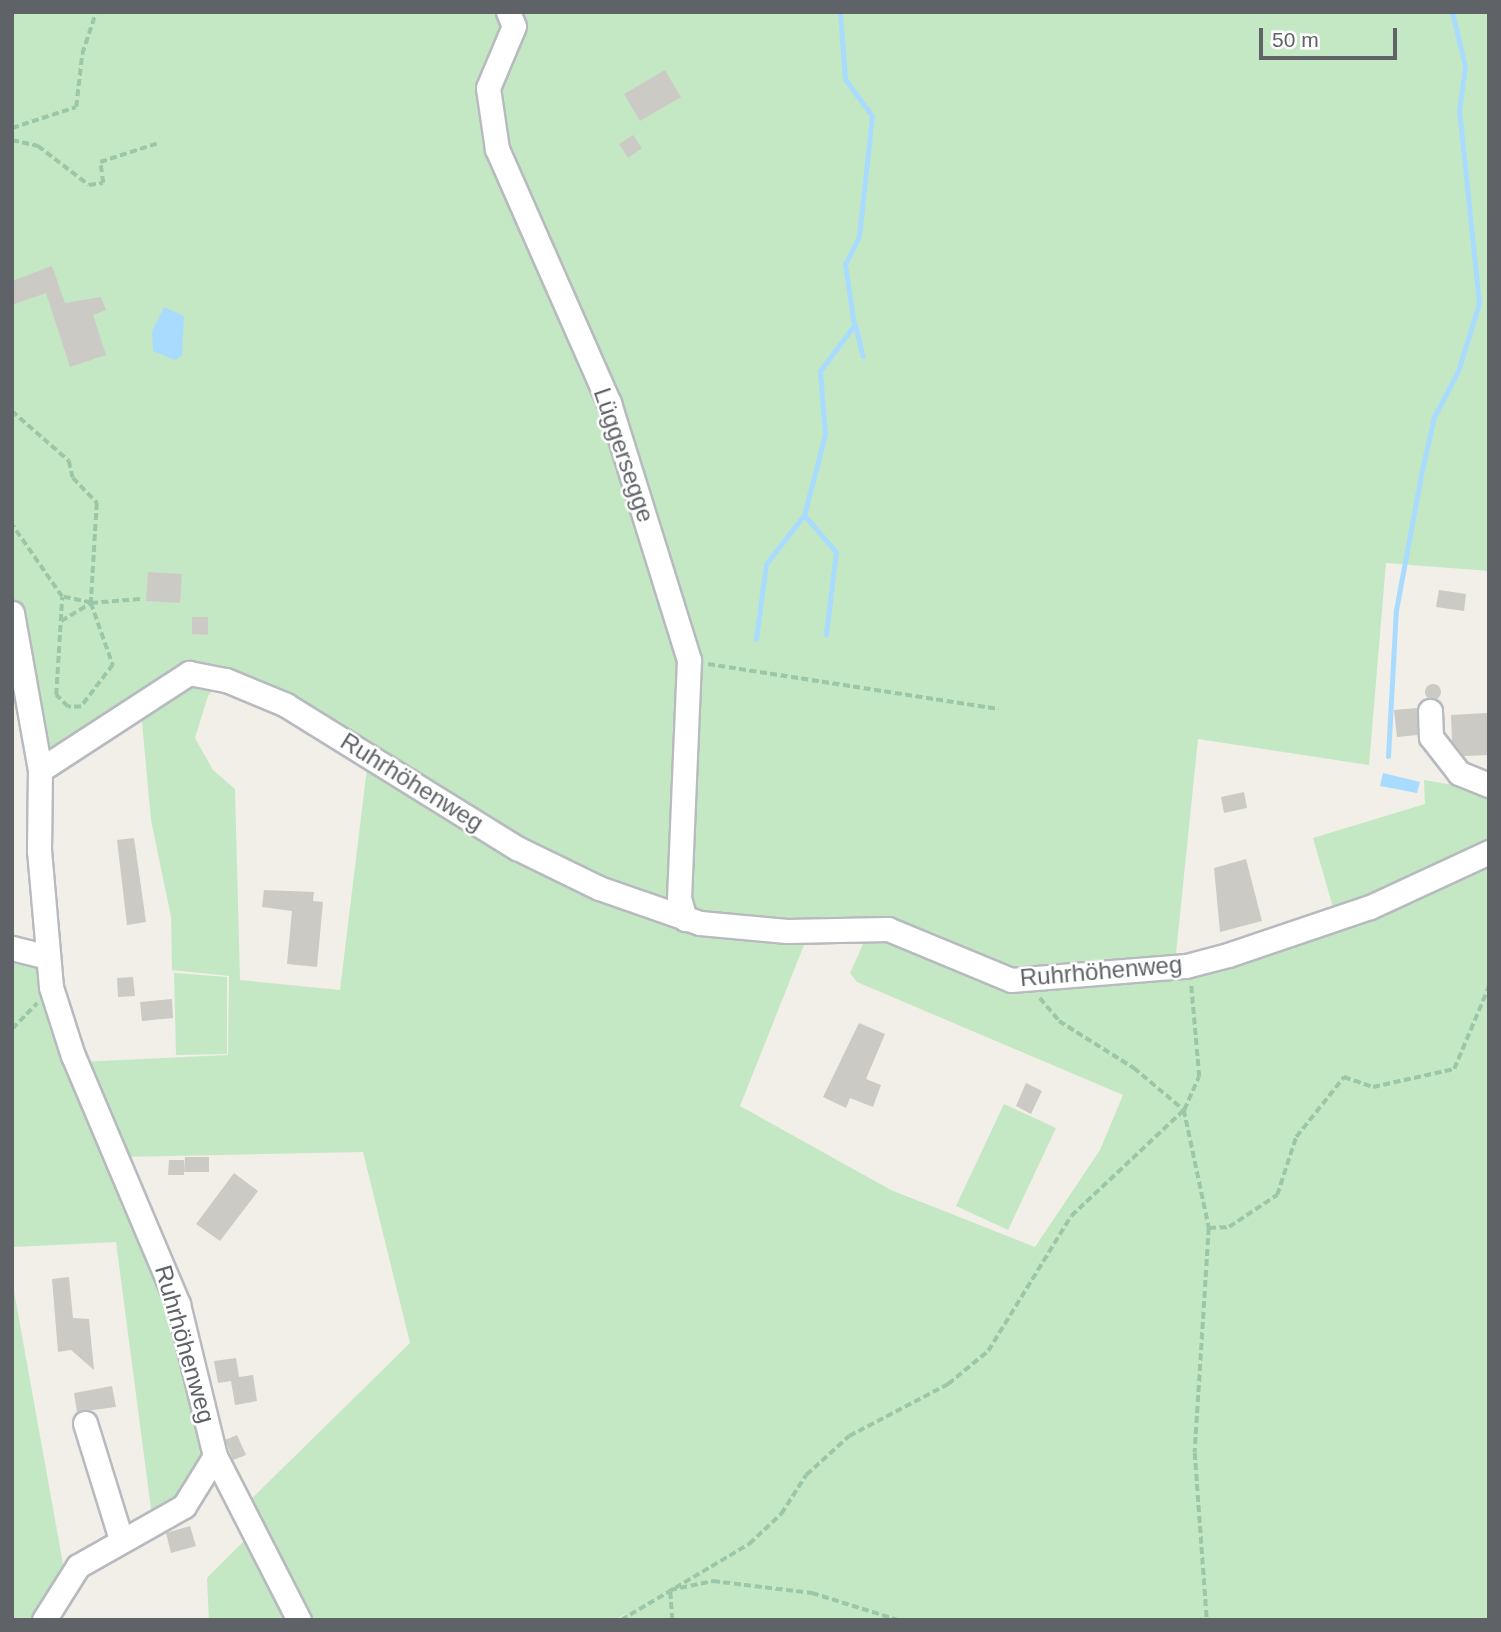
<!DOCTYPE html>
<html>
<head>
<meta charset="utf-8">
<style>
  body { margin:0 }
  #map { position:relative; width:1501px; height:1632px; overflow:hidden; background:#f1efe7; font-family:Helvetica,sans-serif }
  div>[style] { position:absolute }
  .green>* { inset:0; background:#c4e8c4 }
  .water>* { inset:0; background:#a9dbff }
  .stream>* { height:5px; margin:-2.5px; padding:0 2.5px; transform-origin:2.5px; border-radius:2.5px; background:#a9dbff }
  .building>* { inset:0; background:#cccac4 }
  .round { border-radius:50% }
  .path>* { height:3.5px; margin-top:-1.75px; transform-origin:0; background:repeating-linear-gradient(90deg,#9bc7a8 0 7px,transparent 0 10.5px) }
  .roads { filter:drop-shadow(2px 0 #b7babe) drop-shadow(-2px 0 #b7babe) drop-shadow(0 2px #b7babe) drop-shadow(0 -2px #b7babe) }
  .minor>* { height:23px; margin:-11.5px; padding:0 11.5px; transform-origin:11.5px; border-radius:11.5px; background:#fff }
  span { translate:-50% -50%; white-space:nowrap; text-align:center; line-height:1.15; -webkit-text-stroke:5px #fff; paint-order:stroke }
  .street-label { font-size:24px; color:#5f6368 }
  .frame { position:absolute; inset:0; border:14px solid #5f6368; pointer-events:none }
  .scale { position:absolute; left:1259px; top:28px; width:138px; height:32px; box-sizing:border-box; border:4px solid #5f6368; border-top:0; padding-left:9px; font-size:21px; line-height:24px; white-space:nowrap; color:#5f6368; -webkit-text-stroke:5px #fff; paint-order:stroke }
</style>
</head>
<body>
<div id="map">
  <div class="green">
    <i style="clip-path:polygon(12px 12px,499px 12px,503px 33px,483px 89px,495px 149px,547px 262px,499px 148px,491px 86px,515px 36px,506px 12px,1489px 12px,1489px 571px,1386px 563px,1369px 765px,1198px 739px,1175px 963px,999px 975px,884px 923px,790px 928px,695px 918px,518px 845px,280px 697px,221px 673px,188px 669px,42px 759px,26px 643px,12px 595px)"></i>
    <i style="clip-path:polygon(192px 675px,220px 680px,208px 696px,195px 738px,213px 770px,235px 789px,240px 980px,340px 990px,368px 760px,598px 891px,806px 940px,740px 1106px,891px 1190px,1035px 1247px,1100px 1150px,1123px 1095px,857px 982px,850px 973px,868px 933px,998px 981px,1188px 969px,1489px 854px,1489px 1620px,628px 1620px,626px 1614px,614px 1620px,292px 1620px,239px 1511px,410px 1343px,363px 1152px,122px 1157px,79px 1062px,228px 1055px,229px 976px,172px 970px,171px 917px,151px 820px,141px 711px)"></i>
    <i style="clip-path:polygon(1424px 780px,1489px 791px,1489px 847px,1334px 911px,1313px 838px,1425px 804px)"></i>
    <i style="clip-path:polygon(12px 946px,46px 960px,141px 1221px,221px 1477px,153px 1524px,116px 1242px,12px 1247px)"></i>
    <i style="clip-path:polygon(174px 973px,227px 977px,227px 1054px,176px 1055px)"></i>
    <i style="clip-path:polygon(1004px 1104px,1056px 1128px,1008px 1230px,956px 1206px)"></i>
    <i style="clip-path:polygon(12px 1280px,65px 1575px,41px 1620px,12px 1620px)"></i>
    <i style="clip-path:polygon(249px 1536px,289px 1620px,209px 1620px,207px 1578px)"></i>
  </div>
  <div class="water">
    <i style="clip-path:polygon(164px 307px,184px 316px,182px 356px,175px 360px,153px 351px,152px 331px)"></i>
    <i style="clip-path:polygon(1383px 773px,1420px 782px,1417px 793px,1380px 786px)"></i>
  </div>
  <div class="stream">
    <i style="left:855px;top:325px;width:32px;rotate:76deg"></i>
    <i style="left:804px;top:515px;width:49px;rotate:49.1deg"></i>
    <i style="left:836px;top:552px;width:83px;rotate:97deg"></i>
    <i style="left:756px;top:639px;width:76px;rotate:-82.4deg"></i>
    <i style="left:766px;top:564px;width:62px;rotate:-52.2deg"></i>
    <i style="left:804px;top:515px;width:83px;rotate:-75.3deg"></i>
    <i style="left:825px;top:435px;width:64px;rotate:-94.5deg"></i>
    <i style="left:820px;top:371px;width:57px;rotate:-53.5deg"></i>
    <i style="left:854px;top:325px;width:62px;rotate:-98.4deg"></i>
    <i style="left:845px;top:264px;width:31px;rotate:-63deg"></i>
    <i style="left:859px;top:236px;width:121px;rotate:-83.8deg"></i>
    <i style="left:872px;top:116px;width:46px;rotate:-126.1deg"></i>
    <i style="left:845px;top:79px;width:67px;rotate:-94.3deg"></i>
    <i style="left:1388px;top:756px;width:146px;rotate:-86.9deg"></i>
    <i style="left:1396px;top:610px;width:147px;rotate:-79.5deg"></i>
    <i style="left:1423px;top:465px;width:49px;rotate:-77.1deg"></i>
    <i style="left:1434px;top:417px;width:52px;rotate:-62.4deg"></i>
    <i style="left:1458px;top:371px;width:71px;rotate:-72.8deg"></i>
    <i style="left:1479px;top:303px;width:193px;rotate:-95.9deg"></i>
    <i style="left:1459px;top:111px;width:45px;rotate:-82.4deg"></i>
    <i style="left:1465px;top:66px;width:56px;rotate:-103.5deg"></i>
  </div>
  <div class="building">
    <i style="clip-path:polygon(665px 70px,681px 97px,640px 121px,624px 94px)"></i>
    <i style="clip-path:polygon(633px 135px,642px 148px,628px 158px,619px 144px)"></i>
    <i style="clip-path:polygon(52px 266px,65px 303px,101px 297px,106px 310px,93px 315px,106px 355px,70px 367px,46px 293px,12px 305px,12px 281px)"></i>
    <i style="clip-path:polygon(148px 572px,182px 574px,180px 603px,146px 601px)"></i>
    <i style="clip-path:polygon(1439px 590px,1466px 594px,1464px 611px,1436px 607px)"></i>
    <i style="clip-path:polygon(192px 617px,208px 617px,208px 635px,192px 634px)"></i>
    <i class="round" style="left:1425px;top:684px;width:16px;height:16px"></i>
    <i style="clip-path:polygon(1417px 708px,1417px 735px,1397px 737px,1394px 710px)"></i>
    <i style="clip-path:polygon(1487px 713px,1489px 755px,1464px 756px,1452px 741px,1451px 715px)"></i>
    <i style="clip-path:polygon(1244px 792px,1247px 808px,1224px 813px,1221px 797px)"></i>
    <i style="clip-path:polygon(134px 838px,146px 922px,127px 925px,117px 840px)"></i>
    <i style="clip-path:polygon(1246px 859px,1262px 921px,1220px 932px,1214px 868px)"></i>
    <i style="clip-path:polygon(264px 890px,314px 892px,313px 901px,323px 902px,317px 967px,287px 964px,292px 911px,262px 907px)"></i>
    <i style="clip-path:polygon(133px 977px,135px 996px,118px 997px,117px 978px)"></i>
    <i style="clip-path:polygon(172px 999px,173px 1018px,142px 1021px,140px 1002px)"></i>
    <i style="clip-path:polygon(859px 1023px,885px 1034px,866px 1079px,881px 1085px,873px 1107px,850px 1098px,846px 1108px,823px 1097px)"></i>
    <i style="clip-path:polygon(1026px 1083px,1042px 1091px,1031px 1114px,1016px 1106px)"></i>
    <i style="clip-path:polygon(185px 1157px,209px 1157px,209px 1172px,184px 1172px)"></i>
    <i style="clip-path:polygon(169px 1160px,184px 1160px,184px 1175px,168px 1175px)"></i>
    <i style="clip-path:polygon(234px 1173px,258px 1191px,220px 1241px,196px 1224px)"></i>
    <i style="clip-path:polygon(69px 1277px,73px 1318px,89px 1319px,94px 1370px,71px 1350px,58px 1352px,52px 1279px)"></i>
    <i style="clip-path:polygon(236px 1358px,239px 1377px,253px 1375px,257px 1401px,235px 1405px,231px 1381px,218px 1383px,214px 1361px)"></i>
    <i style="clip-path:polygon(112px 1386px,116px 1407px,77px 1412px,74px 1393px)"></i>
    <i style="clip-path:polygon(237px 1435px,246px 1455px,233px 1460px,225px 1440px)"></i>
    <i style="clip-path:polygon(190px 1526px,196px 1546px,171px 1553px,166px 1533px)"></i>
  </div>
  <div class="path">
    <i style="left:12px;top:128px;width:67px;rotate:-18.2deg"></i>
    <i style="left:76px;top:107px;width:53px;rotate:-83.5deg"></i>
    <i style="left:82px;top:54px;width:44px;rotate:-71.6deg"></i>
    <i style="left:12px;top:140px;width:27px;rotate:13deg"></i>
    <i style="left:38px;top:146px;width:64px;rotate:37.4deg"></i>
    <i style="left:89px;top:185px;width:14px;rotate:-8deg"></i>
    <i style="left:103px;top:183px;width:21px;rotate:-98deg"></i>
    <i style="left:100px;top:162px;width:61px;rotate:-18.1deg"></i>
    <i style="left:12px;top:411px;width:76px;rotate:41.3deg"></i>
    <i style="left:69px;top:461px;width:17px;rotate:77deg"></i>
    <i style="left:73px;top:478px;width:35px;rotate:46deg"></i>
    <i style="left:97px;top:503px;width:100px;rotate:93.4deg"></i>
    <i style="left:91px;top:603px;width:66px;rotate:70.5deg"></i>
    <i style="left:113px;top:665px;width:53px;rotate:127.3deg"></i>
    <i style="left:81px;top:707px;width:13px;rotate:180deg"></i>
    <i style="left:68px;top:707px;width:17px;rotate:-135deg"></i>
    <i style="left:56px;top:695px;width:98px;rotate:-86.5deg"></i>
    <i style="left:62px;top:597px;width:88px;rotate:-124.8deg"></i>
    <i style="left:91px;top:603px;width:49px;rotate:-4.7deg"></i>
    <i style="left:61px;top:621px;width:35px;rotate:-31deg"></i>
    <i style="left:91px;top:603px;width:30px;rotate:-168deg"></i>
    <i style="left:708px;top:664px;width:294px;rotate:8.8deg"></i>
    <i style="left:1040px;top:998px;width:30px;rotate:50deg"></i>
    <i style="left:1059px;top:1021px;width:89px;rotate:32.1deg"></i>
    <i style="left:1134px;top:1068px;width:65px;rotate:40deg"></i>
    <i style="left:1184px;top:1110px;width:121px;rotate:78deg"></i>
    <i style="left:1209px;top:1228px;width:225px;rotate:93.6deg"></i>
    <i style="left:1195px;top:1453px;width:167px;rotate:85.9deg"></i>
    <i style="left:12px;top:1029px;width:36px;rotate:-46deg"></i>
    <i style="left:1209px;top:1228px;width:20px;rotate:-3deg"></i>
    <i style="left:1229px;top:1227px;width:58px;rotate:-33.7deg"></i>
    <i style="left:1277px;top:1195px;width:61px;rotate:-71.9deg"></i>
    <i style="left:1296px;top:1137px;width:77px;rotate:-51.3deg"></i>
    <i style="left:1344px;top:1077px;width:31px;rotate:19deg"></i>
    <i style="left:1373px;top:1087px;width:83px;rotate:-12.5deg"></i>
    <i style="left:1454px;top:1069px;width:90px;rotate:-67.1deg"></i>
    <i style="left:621px;top:1620px;width:149px;rotate:-30.7deg"></i>
    <i style="left:749px;top:1544px;width:44px;rotate:-43.2deg"></i>
    <i style="left:781px;top:1514px;width:46px;rotate:-57.3deg"></i>
    <i style="left:806px;top:1475px;width:58px;rotate:-42.2deg"></i>
    <i style="left:849px;top:1436px;width:112px;rotate:-27.7deg"></i>
    <i style="left:948px;top:1384px;width:52px;rotate:-39.5deg"></i>
    <i style="left:988px;top:1351px;width:158px;rotate:-58.4deg"></i>
    <i style="left:1071px;top:1216px;width:155px;rotate:-43.2deg"></i>
    <i style="left:1184px;top:1110px;width:36px;rotate:-66deg"></i>
    <i style="left:1199px;top:1077px;width:92px;rotate:-95deg"></i>
    <i style="left:672px;top:1620px;width:30px;rotate:-94deg"></i>
    <i style="left:670px;top:1590px;width:44px;rotate:-11.8deg"></i>
    <i style="left:713px;top:1581px;width:100px;rotate:6.9deg"></i>
    <i style="left:812px;top:1593px;width:90px;rotate:17.4deg"></i>
  </div>
  <div class="roads">
    <div class="minor">
      <i style="left:508px;top:12px;width:15px;rotate:67deg"></i>
      <i style="left:514px;top:26px;width:67px;rotate:112.8deg"></i>
      <i style="left:488px;top:88px;width:62px;rotate:81.6deg"></i>
      <i style="left:497px;top:149px;width:278px;rotate:66.2deg"></i>
      <i style="left:609px;top:403px;width:269px;rotate:72.7deg"></i>
      <i style="left:689px;top:660px;width:238px;rotate:92.4deg"></i>
      <i style="left:679px;top:898px;width:22px;rotate:74deg"></i>
      <i style="left:12px;top:613px;width:159px;rotate:79.9deg"></i>
      <i style="left:1430px;top:711px;width:26px;rotate:88deg"></i>
      <i style="left:1431px;top:737px;width:46px;rotate:52.1deg"></i>
      <i style="left:1459px;top:773px;width:32px;rotate:22deg"></i>
      <i style="left:12px;top:948px;width:37px;rotate:14deg"></i>
      <i style="left:85px;top:1423px;width:121px;rotate:72.8deg"></i>
      <i style="left:215px;top:1456px;width:184px;rotate:62.9deg"></i>
      <i style="left:44px;top:1620px;width:64px;rotate:-57.8deg"></i>
      <i style="left:78px;top:1566px;width:122px;rotate:-29.5deg"></i>
      <i style="left:184px;top:1506px;width:59px;rotate:-58.2deg"></i>
      <i style="left:215px;top:1456px;width:156px;rotate:-103.7deg"></i>
      <i style="left:178px;top:1304px;width:269px;rotate:-112.9deg"></i>
      <i style="left:73px;top:1056px;width:72px;rotate:-107.7deg"></i>
      <i style="left:51px;top:987px;width:137px;rotate:-95deg"></i>
      <i style="left:39px;top:851px;width:81px;rotate:-89.3deg"></i>
      <i style="left:40px;top:770px;width:178px;rotate:-33.1deg"></i>
      <i style="left:189px;top:673px;width:38px;rotate:11deg"></i>
      <i style="left:226px;top:680px;width:65px;rotate:22.6deg"></i>
      <i style="left:286px;top:705px;width:272px;rotate:31.8deg"></i>
      <i style="left:517px;top:848px;width:91px;rotate:26deg"></i>
      <i style="left:599px;top:888px;width:107px;rotate:19.1deg"></i>
      <i style="left:700px;top:923px;width:87px;rotate:5.3deg"></i>
      <i style="left:787px;top:931px;width:101px;rotate:-1.1deg"></i>
      <i style="left:888px;top:929px;width:133px;rotate:22.5deg"></i>
      <i style="left:1011px;top:980px;width:176px;rotate:-4.6deg"></i>
      <i style="left:1186px;top:966px;width:43px;rotate:-14.7deg"></i>
      <i style="left:1228px;top:955px;width:150px;rotate:-18.7deg"></i>
      <i style="left:1370px;top:907px;width:131px;rotate:-24.8deg"></i>
    </div>
  </div>
  <div class="street-label">
    <span style="left:624px;top:455px;rotate:71deg">Lüggersegge</span>
    <span style="left:412px;top:782px;rotate:32deg">Ruhrhöhenweg</span>
    <span style="left:1101px;top:971px;rotate:-5deg">Ruhrhöhenweg</span>
    <span style="left:185px;top:1344px;rotate:74deg">Ruhrhöhenweg</span>
  </div>
  <div class="frame"></div>
  <div class="scale">50 m</div>
</div>
</body>
</html>
